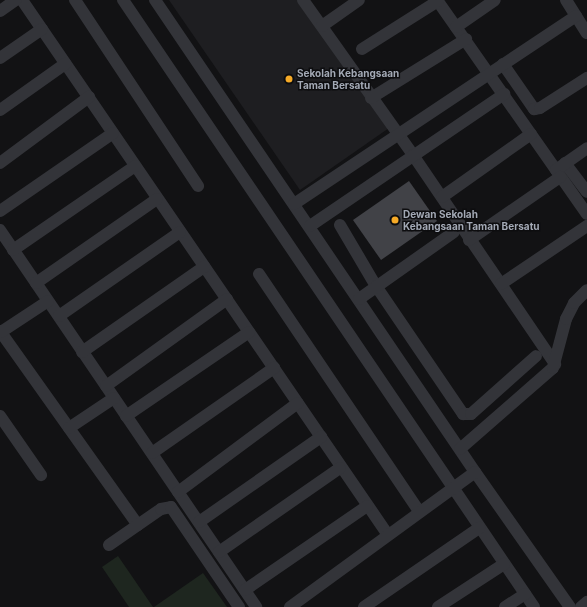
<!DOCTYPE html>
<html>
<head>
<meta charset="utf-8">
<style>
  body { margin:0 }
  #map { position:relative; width:587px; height:607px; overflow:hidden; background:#121214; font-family:Inter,sans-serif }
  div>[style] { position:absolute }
  .built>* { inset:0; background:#1e1e21 }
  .green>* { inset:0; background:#1e261f }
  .building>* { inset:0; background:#414247 }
  .minor>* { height:12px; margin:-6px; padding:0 6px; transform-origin:6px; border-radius:6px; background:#333439 }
  .dots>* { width:11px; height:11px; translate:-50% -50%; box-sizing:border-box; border:2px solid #0d0d0f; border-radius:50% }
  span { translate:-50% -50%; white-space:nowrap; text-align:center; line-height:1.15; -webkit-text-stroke:3px #0d0d0f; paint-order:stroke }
  .poi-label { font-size:10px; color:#a3a9b5; font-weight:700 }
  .left { translate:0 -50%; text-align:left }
</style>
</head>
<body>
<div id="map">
  <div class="built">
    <i style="clip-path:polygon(169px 0,301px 0,389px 128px,300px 190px)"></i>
  </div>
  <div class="green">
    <i style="clip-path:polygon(118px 556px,153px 607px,129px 607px,102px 567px)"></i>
    <i style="clip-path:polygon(203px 573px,227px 607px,154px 607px)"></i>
  </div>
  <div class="building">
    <i style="clip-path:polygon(409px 181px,437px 221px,381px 260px,353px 220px)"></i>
  </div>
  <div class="minor">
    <i style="left:22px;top:0;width:648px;rotate:55.62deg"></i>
    <i style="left:75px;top:0;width:223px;rotate:56.5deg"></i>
    <i style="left:123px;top:0;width:733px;rotate:55.9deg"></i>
    <i style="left:155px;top:0;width:570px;rotate:55.86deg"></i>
    <i style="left:475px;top:472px;width:165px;rotate:54.9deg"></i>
    <i style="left:303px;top:0;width:190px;rotate:54.6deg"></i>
    <i style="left:413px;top:155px;width:253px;rotate:55.8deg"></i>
    <i style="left:437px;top:0;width:261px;rotate:55deg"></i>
    <i style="left:566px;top:0;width:39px;rotate:58deg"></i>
    <i style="left:0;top:11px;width:19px;rotate:-35deg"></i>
    <i style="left:322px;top:26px;width:45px;rotate:-35.1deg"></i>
    <i style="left:456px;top:27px;width:47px;rotate:-34.7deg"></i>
    <i style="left:362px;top:49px;width:90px;rotate:-32.3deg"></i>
    <i style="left:0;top:58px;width:51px;rotate:-34.6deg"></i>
    <i style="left:503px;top:64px;width:55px;rotate:55.4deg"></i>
    <i style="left:534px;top:109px;width:6px;rotate:-9deg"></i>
    <i style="left:540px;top:108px;width:56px;rotate:-32.6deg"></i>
    <i style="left:371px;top:98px;width:112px;rotate:-31.8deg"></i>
    <i style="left:0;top:110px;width:80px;rotate:-35.3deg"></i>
    <i style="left:0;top:163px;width:111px;rotate:-36.6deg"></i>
    <i style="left:565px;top:163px;width:36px;rotate:53deg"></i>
    <i style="left:556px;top:170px;width:38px;rotate:-35deg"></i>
    <i style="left:442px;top:197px;width:109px;rotate:-35.3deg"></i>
    <i style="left:294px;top:204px;width:339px;rotate:-33.7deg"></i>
    <i style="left:0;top:211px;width:137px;rotate:-34.6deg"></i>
    <i style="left:340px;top:225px;width:71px;rotate:59.5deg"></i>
    <i style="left:376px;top:286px;width:155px;rotate:55.8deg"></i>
    <i style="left:463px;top:414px;width:8px"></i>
    <i style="left:471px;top:414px;width:87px;rotate:-41.7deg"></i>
    <i style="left:310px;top:226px;width:235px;rotate:-34.2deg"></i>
    <i style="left:0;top:230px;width:456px;rotate:55.8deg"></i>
    <i style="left:469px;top:240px;width:111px;rotate:-34.7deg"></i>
    <i style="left:13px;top:250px;width:148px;rotate:-34.5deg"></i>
    <i style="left:259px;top:274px;width:286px;rotate:56deg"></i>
    <i style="left:36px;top:283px;width:147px;rotate:-34.8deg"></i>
    <i style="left:501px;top:284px;width:104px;rotate:-34deg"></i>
    <i style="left:359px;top:299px;width:116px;rotate:-35.2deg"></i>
    <i style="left:59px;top:316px;width:147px;rotate:-34.8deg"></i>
    <i style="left:0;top:331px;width:238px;rotate:54.6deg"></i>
    <i style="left:1px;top:332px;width:56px;rotate:-33.4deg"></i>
    <i style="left:82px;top:352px;width:149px;rotate:-34.9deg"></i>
    <i style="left:106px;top:386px;width:149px;rotate:-35.7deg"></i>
    <i style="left:0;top:416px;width:72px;rotate:55.2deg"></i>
    <i style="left:126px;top:416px;width:149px;rotate:-34.3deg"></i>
    <i style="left:69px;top:428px;width:54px;rotate:-33.7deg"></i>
    <i style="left:460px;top:449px;width:123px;rotate:-41.1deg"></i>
    <i style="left:553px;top:368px;width:51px;rotate:-75.1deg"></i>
    <i style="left:566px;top:319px;width:18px;rotate:-63deg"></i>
    <i style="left:574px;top:303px;width:18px;rotate:-45deg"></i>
    <i style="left:152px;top:453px;width:149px;rotate:-34.9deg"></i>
    <i style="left:178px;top:492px;width:149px;rotate:-36.6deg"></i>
    <i style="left:199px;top:522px;width:149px;rotate:-34.9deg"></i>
    <i style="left:109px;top:545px;width:63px;rotate:-34.7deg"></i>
    <i style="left:161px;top:509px;width:10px;rotate:-11deg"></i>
    <i style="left:171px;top:507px;width:121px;rotate:55.8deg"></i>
    <i style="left:219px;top:552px;width:147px;rotate:-34.8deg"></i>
    <i style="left:245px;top:590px;width:148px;rotate:-34.5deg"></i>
    <i style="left:290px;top:607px;width:229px;rotate:-36.1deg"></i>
    <i style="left:364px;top:607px;width:140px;rotate:-34.5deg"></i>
    <i style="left:438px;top:607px;width:79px;rotate:-33.1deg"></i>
    <i style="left:505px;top:607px;width:24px;rotate:-33deg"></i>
    <i style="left:581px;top:607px;width:8px;rotate:-40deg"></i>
  </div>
  <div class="dots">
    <i style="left:289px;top:79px;background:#f6aa27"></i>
    <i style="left:395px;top:220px;background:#f6aa27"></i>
  </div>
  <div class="poi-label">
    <span class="left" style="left:297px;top:79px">Sekolah Kebangsaan<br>Taman Bersatu</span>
    <span class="left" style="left:403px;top:220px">Dewan Sekolah<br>Kebangsaan Taman Bersatu</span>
  </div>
</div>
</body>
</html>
